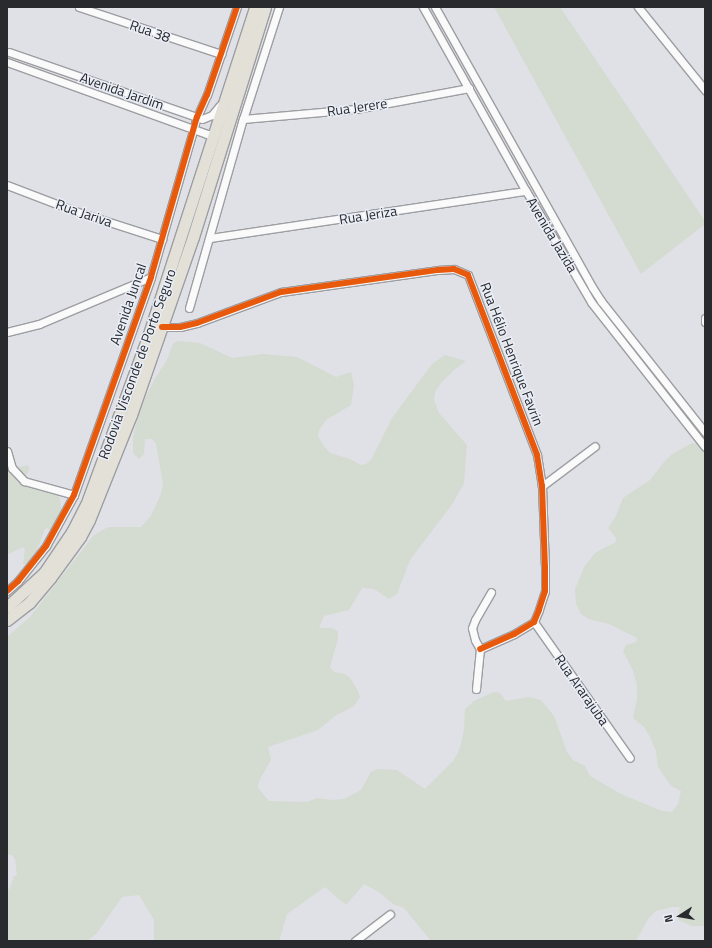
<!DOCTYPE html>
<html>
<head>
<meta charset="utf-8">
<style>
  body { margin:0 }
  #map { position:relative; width:712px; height:948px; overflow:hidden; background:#e0e1e6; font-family:"Titillium Web",sans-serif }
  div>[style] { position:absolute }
  .green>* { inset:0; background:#d4dbd0 }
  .roads { filter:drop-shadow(1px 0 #9d9ea2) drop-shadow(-1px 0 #9d9ea2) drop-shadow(0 1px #9d9ea2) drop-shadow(0 -1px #9d9ea2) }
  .street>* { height:7px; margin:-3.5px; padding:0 3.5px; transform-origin:3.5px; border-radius:3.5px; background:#fafafb }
  .primary>* { height:11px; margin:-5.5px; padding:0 5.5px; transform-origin:5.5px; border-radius:5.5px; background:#e3e0d8 }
  .cycleway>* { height:6px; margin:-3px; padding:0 3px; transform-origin:3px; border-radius:3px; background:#e8590c }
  span { translate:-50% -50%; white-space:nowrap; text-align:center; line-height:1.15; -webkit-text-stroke:3px #eaeef7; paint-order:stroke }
  .street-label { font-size:14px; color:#282a2d }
  .frame { position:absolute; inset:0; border:8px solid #282a2d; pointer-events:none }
  .north { position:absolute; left:660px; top:896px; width:40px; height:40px; -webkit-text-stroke:3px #eaeef7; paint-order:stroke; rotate:258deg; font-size:11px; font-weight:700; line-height:16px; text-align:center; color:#282a2d }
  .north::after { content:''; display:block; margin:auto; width:14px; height:18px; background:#282a2d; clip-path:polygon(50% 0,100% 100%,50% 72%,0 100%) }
</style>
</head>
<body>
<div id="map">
  <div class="green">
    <i style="clip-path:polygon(494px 7px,560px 7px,705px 221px,705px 224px,641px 274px)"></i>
    <i style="clip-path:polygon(177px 341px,200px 343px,232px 358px,263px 354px,297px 357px,336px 377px,351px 372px,354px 385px,351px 405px,326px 420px,319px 430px,318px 436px,323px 445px,330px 453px,350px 459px,361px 465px,366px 464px,371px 460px,392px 418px,432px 364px,445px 355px,466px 361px,453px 371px,441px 383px,435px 392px,434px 400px,439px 413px,467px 445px,464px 483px,453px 503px,410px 560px,397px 594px,389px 599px,374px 589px,362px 588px,349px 610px,324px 616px,319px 628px,331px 628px,338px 631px,338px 639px,330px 667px,334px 672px,345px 674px,350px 678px,358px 691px,360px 697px,354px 706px,335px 716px,318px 730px,268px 747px,271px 760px,259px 781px,258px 788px,269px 801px,307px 802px,317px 798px,332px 800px,344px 799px,361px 790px,371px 772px,377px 769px,397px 770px,425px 789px,454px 760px,460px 748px,464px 730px,465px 709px,474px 701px,494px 692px,500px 693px,506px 701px,529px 697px,541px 700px,554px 716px,567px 752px,573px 760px,585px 766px,590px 776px,621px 794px,662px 811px,672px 812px,678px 804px,681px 791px,671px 786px,658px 767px,656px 751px,650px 737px,644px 727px,633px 718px,637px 699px,637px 685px,633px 671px,623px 651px,626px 645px,636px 642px,637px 638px,609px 624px,589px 619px,581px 614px,576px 604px,575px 589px,584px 567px,595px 553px,616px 542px,616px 538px,608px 528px,616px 516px,623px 498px,650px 480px,664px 462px,672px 454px,692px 443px,697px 444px,705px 451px,705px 926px,692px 926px,678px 920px,680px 907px,671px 907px,656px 911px,648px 919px,636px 941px,431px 941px,404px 908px,393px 904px,379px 892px,364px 884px,346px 905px,325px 887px,287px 914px,279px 941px,154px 941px,154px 920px,139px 895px,122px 897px,97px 933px,87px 941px,7px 941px,7px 890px,10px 888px,14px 876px,17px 876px,15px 859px,12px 855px,7px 854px,7px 637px,30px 617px,94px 535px,108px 527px,141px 527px,151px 516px,161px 494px,163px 484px,156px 444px,152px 439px,145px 439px,144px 454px,139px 459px,133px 453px,133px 438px,139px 411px,155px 378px,167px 360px,173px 344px)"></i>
    <i style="clip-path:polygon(27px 465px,30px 468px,26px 476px,27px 479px,55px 491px,60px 498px,61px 510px,55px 526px,50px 530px,47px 528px,45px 529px,35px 555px,26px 564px,23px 564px,25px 549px,23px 547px,7px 555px,7px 475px,11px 470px)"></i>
  </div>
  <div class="roads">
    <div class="street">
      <i style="left:79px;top:7px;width:150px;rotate:18.3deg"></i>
      <i style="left:423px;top:7px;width:211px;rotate:60.8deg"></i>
      <i style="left:526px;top:191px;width:129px;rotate:59.6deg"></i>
      <i style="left:591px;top:302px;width:184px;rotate:51.8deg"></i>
      <i style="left:435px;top:7px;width:321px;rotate:60.7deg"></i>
      <i style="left:592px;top:287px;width:17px;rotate:57deg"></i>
      <i style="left:601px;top:301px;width:167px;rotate:51.6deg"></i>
      <i style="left:638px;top:7px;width:107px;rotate:51.1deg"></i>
      <i style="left:9px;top:52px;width:204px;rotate:19.1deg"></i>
      <i style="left:202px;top:119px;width:11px;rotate:-22deg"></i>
      <i style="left:212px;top:115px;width:13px;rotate:-51deg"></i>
      <i style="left:7px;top:62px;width:213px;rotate:19.8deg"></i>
      <i style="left:207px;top:134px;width:6px"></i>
      <i style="left:243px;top:119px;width:113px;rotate:-5.1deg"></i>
      <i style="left:356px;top:109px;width:115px;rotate:-10.5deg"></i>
      <i style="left:7px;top:185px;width:70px;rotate:21deg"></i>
      <i style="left:72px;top:210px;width:95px;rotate:17.9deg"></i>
      <i style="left:210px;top:238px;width:319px;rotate:-8.5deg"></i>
      <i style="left:189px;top:308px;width:197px;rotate:-74.1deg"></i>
      <i style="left:243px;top:119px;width:118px;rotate:-72.2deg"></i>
      <i style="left:705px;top:318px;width:4px;rotate:90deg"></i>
      <i style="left:162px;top:327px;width:18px"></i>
      <i style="left:180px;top:327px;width:17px;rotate:-13deg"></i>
      <i style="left:197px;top:323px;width:90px;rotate:-20.3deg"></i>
      <i style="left:281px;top:292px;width:159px;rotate:-8deg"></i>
      <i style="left:438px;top:270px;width:16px;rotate:-4deg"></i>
      <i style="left:454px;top:269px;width:15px;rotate:23deg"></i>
      <i style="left:468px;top:275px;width:193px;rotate:69deg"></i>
      <i style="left:537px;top:455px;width:31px;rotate:81deg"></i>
      <i style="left:542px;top:486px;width:80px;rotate:87.9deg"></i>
      <i style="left:545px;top:566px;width:25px;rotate:90deg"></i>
      <i style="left:545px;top:591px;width:20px;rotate:108deg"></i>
      <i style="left:539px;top:610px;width:13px;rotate:113deg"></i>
      <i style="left:534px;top:622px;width:23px;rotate:149deg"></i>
      <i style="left:514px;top:634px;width:37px;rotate:156deg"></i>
      <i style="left:7px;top:332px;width:33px;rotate:-14deg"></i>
      <i style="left:39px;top:324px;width:121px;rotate:-22.8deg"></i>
      <i style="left:7px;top:451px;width:18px;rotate:74deg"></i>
      <i style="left:12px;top:468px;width:18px;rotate:47deg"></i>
      <i style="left:24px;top:481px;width:52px;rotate:15.6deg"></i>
      <i style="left:542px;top:486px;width:66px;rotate:-37deg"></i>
      <i style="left:7px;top:591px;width:15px;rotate:-42deg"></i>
      <i style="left:18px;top:581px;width:45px;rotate:-51.3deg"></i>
      <i style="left:46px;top:546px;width:58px;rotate:-61.2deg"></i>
      <i style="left:74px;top:495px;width:231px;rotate:-70.5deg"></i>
      <i style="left:151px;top:277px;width:166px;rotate:-74deg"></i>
      <i style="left:197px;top:117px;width:24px;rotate:-66deg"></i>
      <i style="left:207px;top:95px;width:93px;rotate:-71.2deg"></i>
      <i style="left:534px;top:622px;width:166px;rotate:54.8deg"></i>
      <i style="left:476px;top:689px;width:40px;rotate:-84.3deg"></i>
      <i style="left:480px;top:649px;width:10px;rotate:-119deg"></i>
      <i style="left:475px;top:640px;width:12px;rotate:-104deg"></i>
      <i style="left:472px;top:628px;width:9px;rotate:-69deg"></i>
      <i style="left:475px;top:620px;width:32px;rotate:-60deg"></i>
      <i style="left:355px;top:941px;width:44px;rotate:-37.6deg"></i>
    </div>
    <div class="primary">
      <i style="left:7px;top:607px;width:50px;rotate:-42.6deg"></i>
      <i style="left:44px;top:573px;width:50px;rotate:-55.7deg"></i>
      <i style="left:72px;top:532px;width:36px;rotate:-63deg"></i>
      <i style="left:88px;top:500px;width:171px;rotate:-69.8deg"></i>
      <i style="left:147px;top:340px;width:350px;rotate:-72deg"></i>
      <i style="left:7px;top:620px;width:28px;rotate:-38deg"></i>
      <i style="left:29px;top:603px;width:33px;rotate:-50deg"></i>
      <i style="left:50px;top:578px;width:51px;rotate:-53.8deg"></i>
      <i style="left:80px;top:537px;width:19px;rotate:-62deg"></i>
      <i style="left:89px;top:520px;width:113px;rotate:-68.2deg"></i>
      <i style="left:131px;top:415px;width:188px;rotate:-70.8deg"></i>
      <i style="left:193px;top:237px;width:241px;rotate:-72.6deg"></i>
    </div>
  </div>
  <div class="cycleway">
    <i style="left:162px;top:327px;width:18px"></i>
    <i style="left:180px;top:327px;width:17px;rotate:-13deg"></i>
    <i style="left:197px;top:323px;width:90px;rotate:-20.3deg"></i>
    <i style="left:281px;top:292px;width:159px;rotate:-8deg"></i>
    <i style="left:438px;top:270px;width:16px;rotate:-4deg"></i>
    <i style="left:454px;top:269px;width:15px;rotate:23deg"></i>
    <i style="left:468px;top:275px;width:193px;rotate:69deg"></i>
    <i style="left:537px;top:455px;width:31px;rotate:81deg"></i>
    <i style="left:542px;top:486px;width:80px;rotate:87.9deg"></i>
    <i style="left:545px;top:566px;width:25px;rotate:90deg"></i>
    <i style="left:545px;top:591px;width:20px;rotate:108deg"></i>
    <i style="left:539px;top:610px;width:13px;rotate:113deg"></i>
    <i style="left:534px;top:622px;width:23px;rotate:149deg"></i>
    <i style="left:514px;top:634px;width:37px;rotate:156deg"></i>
    <i style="left:7px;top:591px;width:15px;rotate:-42deg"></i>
    <i style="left:18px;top:581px;width:45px;rotate:-51.3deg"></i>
    <i style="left:46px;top:546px;width:58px;rotate:-61.2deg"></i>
    <i style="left:74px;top:495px;width:231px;rotate:-70.5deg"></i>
    <i style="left:151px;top:277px;width:166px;rotate:-74deg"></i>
    <i style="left:197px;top:117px;width:24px;rotate:-66deg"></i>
    <i style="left:207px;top:95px;width:93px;rotate:-71.2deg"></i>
  </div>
  <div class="street-label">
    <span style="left:150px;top:31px;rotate:19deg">Rua 38</span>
    <span style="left:122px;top:91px;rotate:19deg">Avenida Jardim</span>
    <span style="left:357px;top:107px;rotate:-8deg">Rua Jerere</span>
    <span style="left:84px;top:213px;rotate:19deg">Rua Jariva</span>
    <span style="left:368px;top:215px;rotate:-9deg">Rua Jeriza</span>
    <span style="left:552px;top:235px;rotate:59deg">Avenida Jazida</span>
    <span style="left:128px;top:304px;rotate:-71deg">Avenida Juncal</span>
    <span style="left:512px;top:354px;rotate:69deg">Rua Hélio Henrique Favrin</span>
    <span style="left:137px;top:364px;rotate:-70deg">Rodovia Visconde de Porto Seguro</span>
    <span style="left:582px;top:690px;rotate:55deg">Rua Ararajuba</span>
  </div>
  <div class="frame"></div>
  <div class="north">N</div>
</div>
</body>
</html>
